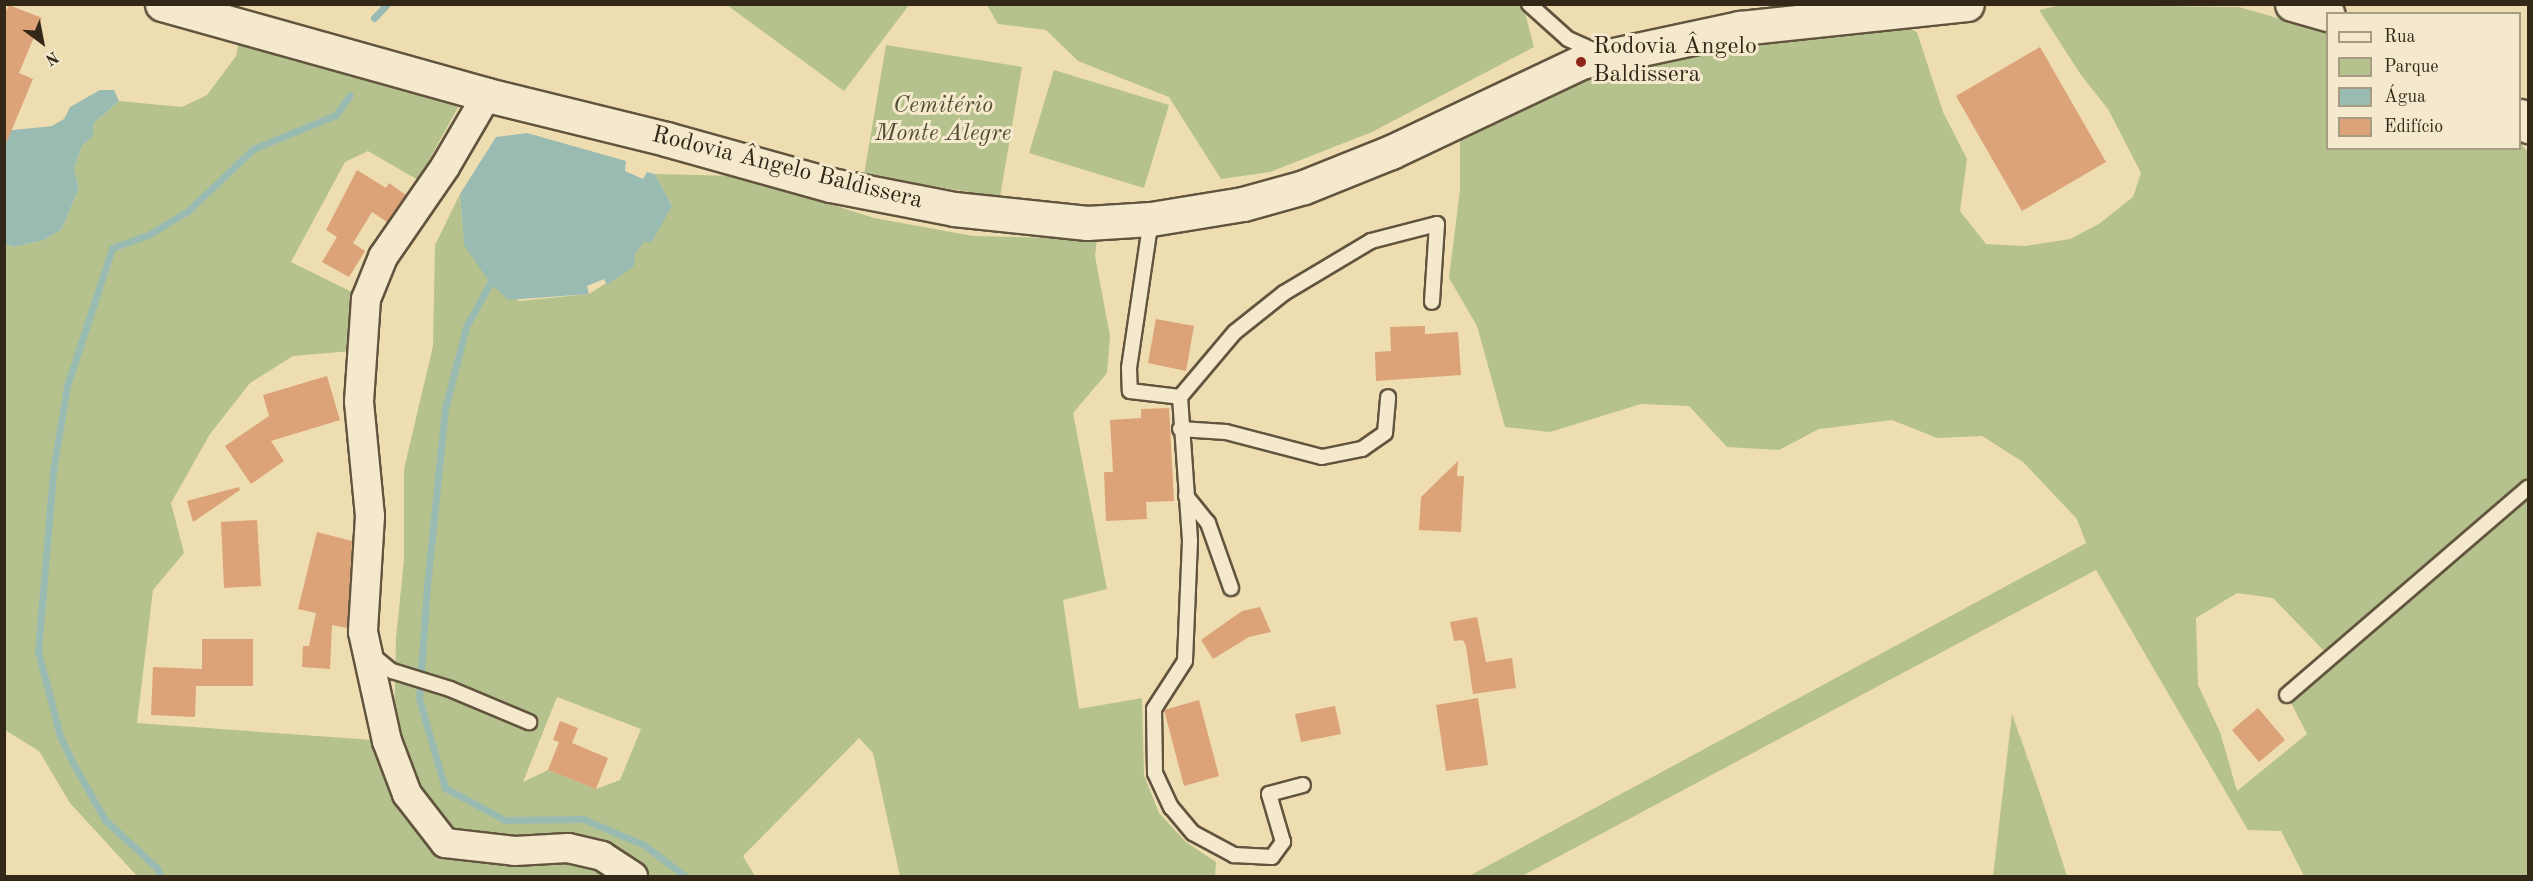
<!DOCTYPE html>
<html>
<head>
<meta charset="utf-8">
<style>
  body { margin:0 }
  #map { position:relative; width:2533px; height:881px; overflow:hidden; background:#eeddb1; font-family:"Old Standard TT",serif }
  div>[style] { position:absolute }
  .green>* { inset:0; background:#b6c28d }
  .water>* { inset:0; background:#9abbb2 }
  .stream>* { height:7px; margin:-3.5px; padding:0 3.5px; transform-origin:3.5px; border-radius:3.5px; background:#9abbb2 }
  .building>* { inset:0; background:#dca278 }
  .roads { filter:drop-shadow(2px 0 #62543e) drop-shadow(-2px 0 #62543e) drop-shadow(0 2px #62543e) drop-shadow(0 -2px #62543e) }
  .lane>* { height:14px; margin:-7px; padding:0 7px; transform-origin:7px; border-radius:7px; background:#f4e9cc }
  .street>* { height:28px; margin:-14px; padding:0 14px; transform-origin:14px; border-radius:14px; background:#f4e9cc }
  .secondary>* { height:33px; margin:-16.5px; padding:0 16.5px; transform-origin:16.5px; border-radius:16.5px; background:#f4e9cc }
  .dots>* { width:16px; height:16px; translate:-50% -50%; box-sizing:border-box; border:3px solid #f4e9cc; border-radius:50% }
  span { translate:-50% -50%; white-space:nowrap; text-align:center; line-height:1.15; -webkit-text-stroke:6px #f4e9cc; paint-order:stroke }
  .poi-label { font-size:24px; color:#332718 }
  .left { translate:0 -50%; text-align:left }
  .park-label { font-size:24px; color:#544e35; font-style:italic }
  .street-label { font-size:24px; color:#332718 }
  .frame { position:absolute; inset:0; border:6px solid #332718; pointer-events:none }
  .legend { position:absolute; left:2326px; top:12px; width:195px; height:138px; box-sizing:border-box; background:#f4e9cc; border:2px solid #a79b84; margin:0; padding:8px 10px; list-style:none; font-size:18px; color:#332718 }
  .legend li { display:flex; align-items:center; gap:12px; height:30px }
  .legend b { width:30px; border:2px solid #a79b84 }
  .north { position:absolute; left:12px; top:12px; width:60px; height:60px; -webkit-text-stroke:4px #f4e9cc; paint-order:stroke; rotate:148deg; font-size:16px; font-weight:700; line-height:24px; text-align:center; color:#332718 }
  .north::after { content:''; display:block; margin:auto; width:21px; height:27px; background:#332718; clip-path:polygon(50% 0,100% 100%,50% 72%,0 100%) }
</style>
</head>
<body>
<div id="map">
  <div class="green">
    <i style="clip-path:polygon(727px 5px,727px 4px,909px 5px,844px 91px)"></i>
    <i style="clip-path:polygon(987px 5px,1523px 5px,1534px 47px,1372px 132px,1270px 172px,1221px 179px,1169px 97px,1078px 61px,1046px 30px,998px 24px)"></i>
    <i style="clip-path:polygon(evenodd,2061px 5px,2239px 7px,2327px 32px,2328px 148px,2520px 148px,2520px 143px,2528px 152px,2528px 876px,2304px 876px,2281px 831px,2248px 830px,2096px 570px,1522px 876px,1469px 876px,2086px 543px,2077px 519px,2023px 462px,1982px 436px,1937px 438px,1892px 420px,1819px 429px,1779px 450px,1727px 447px,1689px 406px,1641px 404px,1550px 432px,1505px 427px,1477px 326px,1449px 278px,1460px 190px,1460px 136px,1588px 76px,1766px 37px,1901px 25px,1917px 32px,1943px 112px,1967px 159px,1960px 211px,1986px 244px,2025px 246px,2070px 239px,2099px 224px,2133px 197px,2141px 173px,2108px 109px,2081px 75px,2039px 10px,2061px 5px,2237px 593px,2273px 598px,2331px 658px,2287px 695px,2307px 734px,2237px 791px,2220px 732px,2198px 685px,2196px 618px,2237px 593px)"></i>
    <i style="clip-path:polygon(evenodd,239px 40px,461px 102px,418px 180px,368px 151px,345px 162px,291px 262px,366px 299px,363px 350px,293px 356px,250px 383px,210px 434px,171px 503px,184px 553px,153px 590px,137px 723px,387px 741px,394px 729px,396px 638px,404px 560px,404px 469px,433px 346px,435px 245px,460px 194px,464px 245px,519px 301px,589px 294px,633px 266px,635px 254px,672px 206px,655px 174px,742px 176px,874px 218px,973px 236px,1097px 239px,1095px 256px,1110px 336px,1107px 373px,1073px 413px,1107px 589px,1063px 600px,1079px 709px,1142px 698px,1144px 775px,1159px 813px,1186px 842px,1216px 862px,1215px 876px,900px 876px,873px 753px,859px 738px,743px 856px,755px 876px,137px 876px,70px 803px,39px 751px,5px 730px,4px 244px,14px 247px,44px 240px,62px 229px,79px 188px,74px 169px,82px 146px,93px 136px,93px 124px,119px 101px,182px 107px,207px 95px,236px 56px,239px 40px,557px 697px,641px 729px,620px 780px,596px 789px,548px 770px,523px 782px,557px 697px)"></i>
    <i style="clip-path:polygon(886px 45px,1022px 67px,1000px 197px,864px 175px)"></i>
    <i style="clip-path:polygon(1054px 70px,1169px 105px,1144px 188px,1029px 153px)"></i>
    <i style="clip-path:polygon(2012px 714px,2041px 796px,2067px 876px,1993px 876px)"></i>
  </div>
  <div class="water">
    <i style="clip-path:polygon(100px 90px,114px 90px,119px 101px,93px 124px,93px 136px,82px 146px,74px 169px,79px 188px,62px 229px,44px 240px,14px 247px,5px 244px,4px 131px,52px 126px,64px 119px,70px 107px)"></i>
    <i style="clip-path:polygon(527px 133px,626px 161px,625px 171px,643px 179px,647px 172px,655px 174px,672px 206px,651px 243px,645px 241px,635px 254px,634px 266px,607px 285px,604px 279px,587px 286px,589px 294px,508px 300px,490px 283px,464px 245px,460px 194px,496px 137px)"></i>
  </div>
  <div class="stream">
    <i style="left:374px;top:18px;width:19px;rotate:-47deg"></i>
    <i style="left:490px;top:283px;width:50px;rotate:118.6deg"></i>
    <i style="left:466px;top:327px;width:85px;rotate:104.4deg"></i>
    <i style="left:445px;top:409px;width:179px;rotate:95.8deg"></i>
    <i style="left:427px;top:587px;width:112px;rotate:94.1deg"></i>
    <i style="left:419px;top:699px;width:93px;rotate:73.7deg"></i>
    <i style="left:445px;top:788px;width:68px;rotate:28.1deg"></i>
    <i style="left:505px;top:820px;width:78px;rotate:-0.7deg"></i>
    <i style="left:583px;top:819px;width:66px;rotate:23.1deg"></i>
    <i style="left:644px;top:845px;width:51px;rotate:37.1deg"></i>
    <i style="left:160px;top:876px;width:9px;rotate:-111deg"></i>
    <i style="left:157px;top:868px;width:71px;rotate:-137.3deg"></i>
    <i style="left:105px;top:820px;width:63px;rotate:-119.4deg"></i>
    <i style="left:74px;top:765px;width:32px;rotate:-116deg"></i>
    <i style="left:60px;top:736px;width:88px;rotate:-104.5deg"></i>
    <i style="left:38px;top:651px;width:181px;rotate:-85.2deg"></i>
    <i style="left:53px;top:471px;width:86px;rotate:-80.6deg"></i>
    <i style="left:67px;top:386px;width:145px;rotate:-71.9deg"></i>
    <i style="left:112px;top:248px;width:38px;rotate:-20deg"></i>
    <i style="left:148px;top:235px;width:47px;rotate:-31deg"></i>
    <i style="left:188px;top:211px;width:90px;rotate:-43.6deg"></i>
    <i style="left:253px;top:149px;width:90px;rotate:-22.3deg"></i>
    <i style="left:336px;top:115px;width:24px;rotate:-55deg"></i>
  </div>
  <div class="building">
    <i style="clip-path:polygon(9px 5px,42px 18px,19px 73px,33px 79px,5px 146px,4px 15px)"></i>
    <i style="clip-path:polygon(2040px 47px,2106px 162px,2022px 211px,1956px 96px)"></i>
    <i style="clip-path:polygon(357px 170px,386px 188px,389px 183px,406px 195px,387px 222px,372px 212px,353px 243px,365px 251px,349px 277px,322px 262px,337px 237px,326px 230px)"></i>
    <i style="clip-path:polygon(1156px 319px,1194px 326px,1186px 371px,1148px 363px)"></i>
    <i style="clip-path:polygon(1425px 326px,1425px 334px,1458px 332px,1461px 375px,1376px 381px,1375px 352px,1391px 351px,1390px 327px)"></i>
    <i style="clip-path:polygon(327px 376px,340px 420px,271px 441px,284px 461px,251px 484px,225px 446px,269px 416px,263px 395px)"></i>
    <i style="clip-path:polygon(1169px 408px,1174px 501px,1146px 502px,1147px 519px,1106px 521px,1104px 472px,1113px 472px,1110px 420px,1141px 418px,1141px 409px)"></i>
    <i style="clip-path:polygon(1458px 461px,1457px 476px,1464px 476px,1461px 532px,1419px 530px,1421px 497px)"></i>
    <i style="clip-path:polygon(239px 487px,240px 490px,193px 522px,187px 501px)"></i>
    <i style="clip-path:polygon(257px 520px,261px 586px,224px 588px,221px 522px)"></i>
    <i style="clip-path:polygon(317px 532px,352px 541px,347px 628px,332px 625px,330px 669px,302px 667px,303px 646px,309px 646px,316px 613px,298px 609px)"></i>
    <i style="clip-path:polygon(1260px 607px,1271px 632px,1249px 637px,1213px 659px,1201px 640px,1242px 611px)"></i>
    <i style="clip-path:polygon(1477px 617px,1486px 662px,1512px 658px,1516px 688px,1473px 694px,1466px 646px,1463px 640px,1454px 641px,1450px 622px)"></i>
    <i style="clip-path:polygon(202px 639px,253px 639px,253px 686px,196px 686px,195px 717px,151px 715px,153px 667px,202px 669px)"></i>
    <i style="clip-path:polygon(1478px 698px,1488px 765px,1446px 771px,1436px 705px)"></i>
    <i style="clip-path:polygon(1199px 700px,1219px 776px,1184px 786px,1164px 710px)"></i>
    <i style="clip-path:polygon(1335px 706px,1341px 734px,1301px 742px,1295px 714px)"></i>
    <i style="clip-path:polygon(2258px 708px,2285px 740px,2259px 762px,2232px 730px)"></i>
    <i style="clip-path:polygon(560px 721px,578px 728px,572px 743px,608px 758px,596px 789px,548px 770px,559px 742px,553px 740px)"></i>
  </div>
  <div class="roads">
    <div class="lane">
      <i style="left:1529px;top:4px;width:52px;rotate:41.9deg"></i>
      <i style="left:1568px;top:39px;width:32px;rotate:24deg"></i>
      <i style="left:1151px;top:219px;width:151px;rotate:98.4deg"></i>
      <i style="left:1129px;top:368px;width:23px;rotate:88deg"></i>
      <i style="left:1130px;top:391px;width:50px;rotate:6.8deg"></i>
      <i style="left:1180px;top:397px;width:144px;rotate:86deg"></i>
      <i style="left:1190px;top:541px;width:120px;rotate:92.4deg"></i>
      <i style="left:1185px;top:661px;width:57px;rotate:122.9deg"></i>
      <i style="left:1154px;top:709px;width:64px;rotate:89.1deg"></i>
      <i style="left:1155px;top:773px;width:38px;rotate:65deg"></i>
      <i style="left:1171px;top:807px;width:34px;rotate:50deg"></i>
      <i style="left:1193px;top:833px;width:47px;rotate:28.2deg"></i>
      <i style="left:1234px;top:855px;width:38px;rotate:3deg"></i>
      <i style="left:1272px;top:857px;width:19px;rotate:-54deg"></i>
      <i style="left:1283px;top:842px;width:50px;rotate:-106.3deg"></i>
      <i style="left:1269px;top:794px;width:35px;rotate:-15deg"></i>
      <i style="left:1180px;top:397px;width:85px;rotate:-49.8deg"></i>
      <i style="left:1235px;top:332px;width:63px;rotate:-38.5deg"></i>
      <i style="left:1284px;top:293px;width:101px;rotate:-30.9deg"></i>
      <i style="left:1371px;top:241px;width:68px;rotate:-14.4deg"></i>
      <i style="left:1437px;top:224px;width:78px;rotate:93.7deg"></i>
      <i style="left:1180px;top:429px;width:46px;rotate:3.7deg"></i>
      <i style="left:1226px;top:432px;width:99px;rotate:14.6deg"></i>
      <i style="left:1322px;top:457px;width:41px;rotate:-11.3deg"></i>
      <i style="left:1362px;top:449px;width:28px;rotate:-35deg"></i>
      <i style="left:1385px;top:433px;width:36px;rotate:-85deg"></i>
      <i style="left:1186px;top:496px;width:35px;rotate:51deg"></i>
      <i style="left:1208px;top:523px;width:69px;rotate:70.5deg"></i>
      <i style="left:372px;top:655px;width:26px;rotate:39deg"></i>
      <i style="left:392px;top:671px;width:61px;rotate:17.2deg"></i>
      <i style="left:450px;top:689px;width:86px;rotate:22.7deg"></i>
      <i style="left:2287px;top:695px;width:318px;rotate:-40.7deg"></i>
    </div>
    <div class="street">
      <i style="left:487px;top:95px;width:83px;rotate:120.3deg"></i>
      <i style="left:445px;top:167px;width:109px;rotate:124.6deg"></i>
      <i style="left:383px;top:257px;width:45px;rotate:112deg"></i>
      <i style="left:366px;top:299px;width:103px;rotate:93.9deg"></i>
      <i style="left:359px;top:402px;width:115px;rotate:84.5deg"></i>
      <i style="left:370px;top:516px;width:116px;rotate:93.5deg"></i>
      <i style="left:363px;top:632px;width:112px;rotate:77.6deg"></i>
      <i style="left:387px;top:741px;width:57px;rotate:69.3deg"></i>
      <i style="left:407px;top:794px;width:62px;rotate:52.2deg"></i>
      <i style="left:445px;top:843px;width:70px;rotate:6.5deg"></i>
      <i style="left:515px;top:851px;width:53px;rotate:-3.2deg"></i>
      <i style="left:568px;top:848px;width:35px;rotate:13deg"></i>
      <i style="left:602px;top:856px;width:37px;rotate:33deg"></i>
    </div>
    <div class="secondary">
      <i style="left:162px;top:4px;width:337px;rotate:15.6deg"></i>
      <i style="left:487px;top:95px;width:184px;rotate:13.8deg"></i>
      <i style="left:666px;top:139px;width:171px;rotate:15.6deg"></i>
      <i style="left:831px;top:185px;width:125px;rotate:11deg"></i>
      <i style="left:954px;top:209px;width:134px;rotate:6deg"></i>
      <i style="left:1087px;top:223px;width:64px;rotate:-3.6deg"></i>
      <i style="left:1151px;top:219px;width:93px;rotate:-9.3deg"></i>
      <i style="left:1243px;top:204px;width:63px;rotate:-15.6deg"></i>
      <i style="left:1304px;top:187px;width:94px;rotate:-21.9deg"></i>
      <i style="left:1391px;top:152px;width:210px;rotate:-25.3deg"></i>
      <i style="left:1581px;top:62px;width:163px;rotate:-12.1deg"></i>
      <i style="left:1740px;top:28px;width:228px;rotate:-6deg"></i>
      <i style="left:2292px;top:4px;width:37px;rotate:16deg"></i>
      <i style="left:2520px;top:116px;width:13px;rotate:51deg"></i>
    </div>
  </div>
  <div class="dots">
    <i style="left:1581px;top:62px;background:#8f2418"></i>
  </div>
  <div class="poi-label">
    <span class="left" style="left:1593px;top:62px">Rodovia Ângelo<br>Baldissera</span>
  </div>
  <div class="park-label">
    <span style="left:943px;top:121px">Cemitério<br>Monte Alegre</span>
  </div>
  <div class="street-label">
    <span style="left:787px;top:169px;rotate:14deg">Rodovia Ângelo Baldissera</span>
  </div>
  <div class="frame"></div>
  <ul class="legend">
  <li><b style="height:8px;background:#f4e9cc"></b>Rua</li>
  <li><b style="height:16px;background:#b6c28d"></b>Parque</li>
  <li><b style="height:16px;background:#9abbb2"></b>Água</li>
  <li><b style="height:16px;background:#dca278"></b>Edifício</li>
  </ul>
  <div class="north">N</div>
</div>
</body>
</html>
